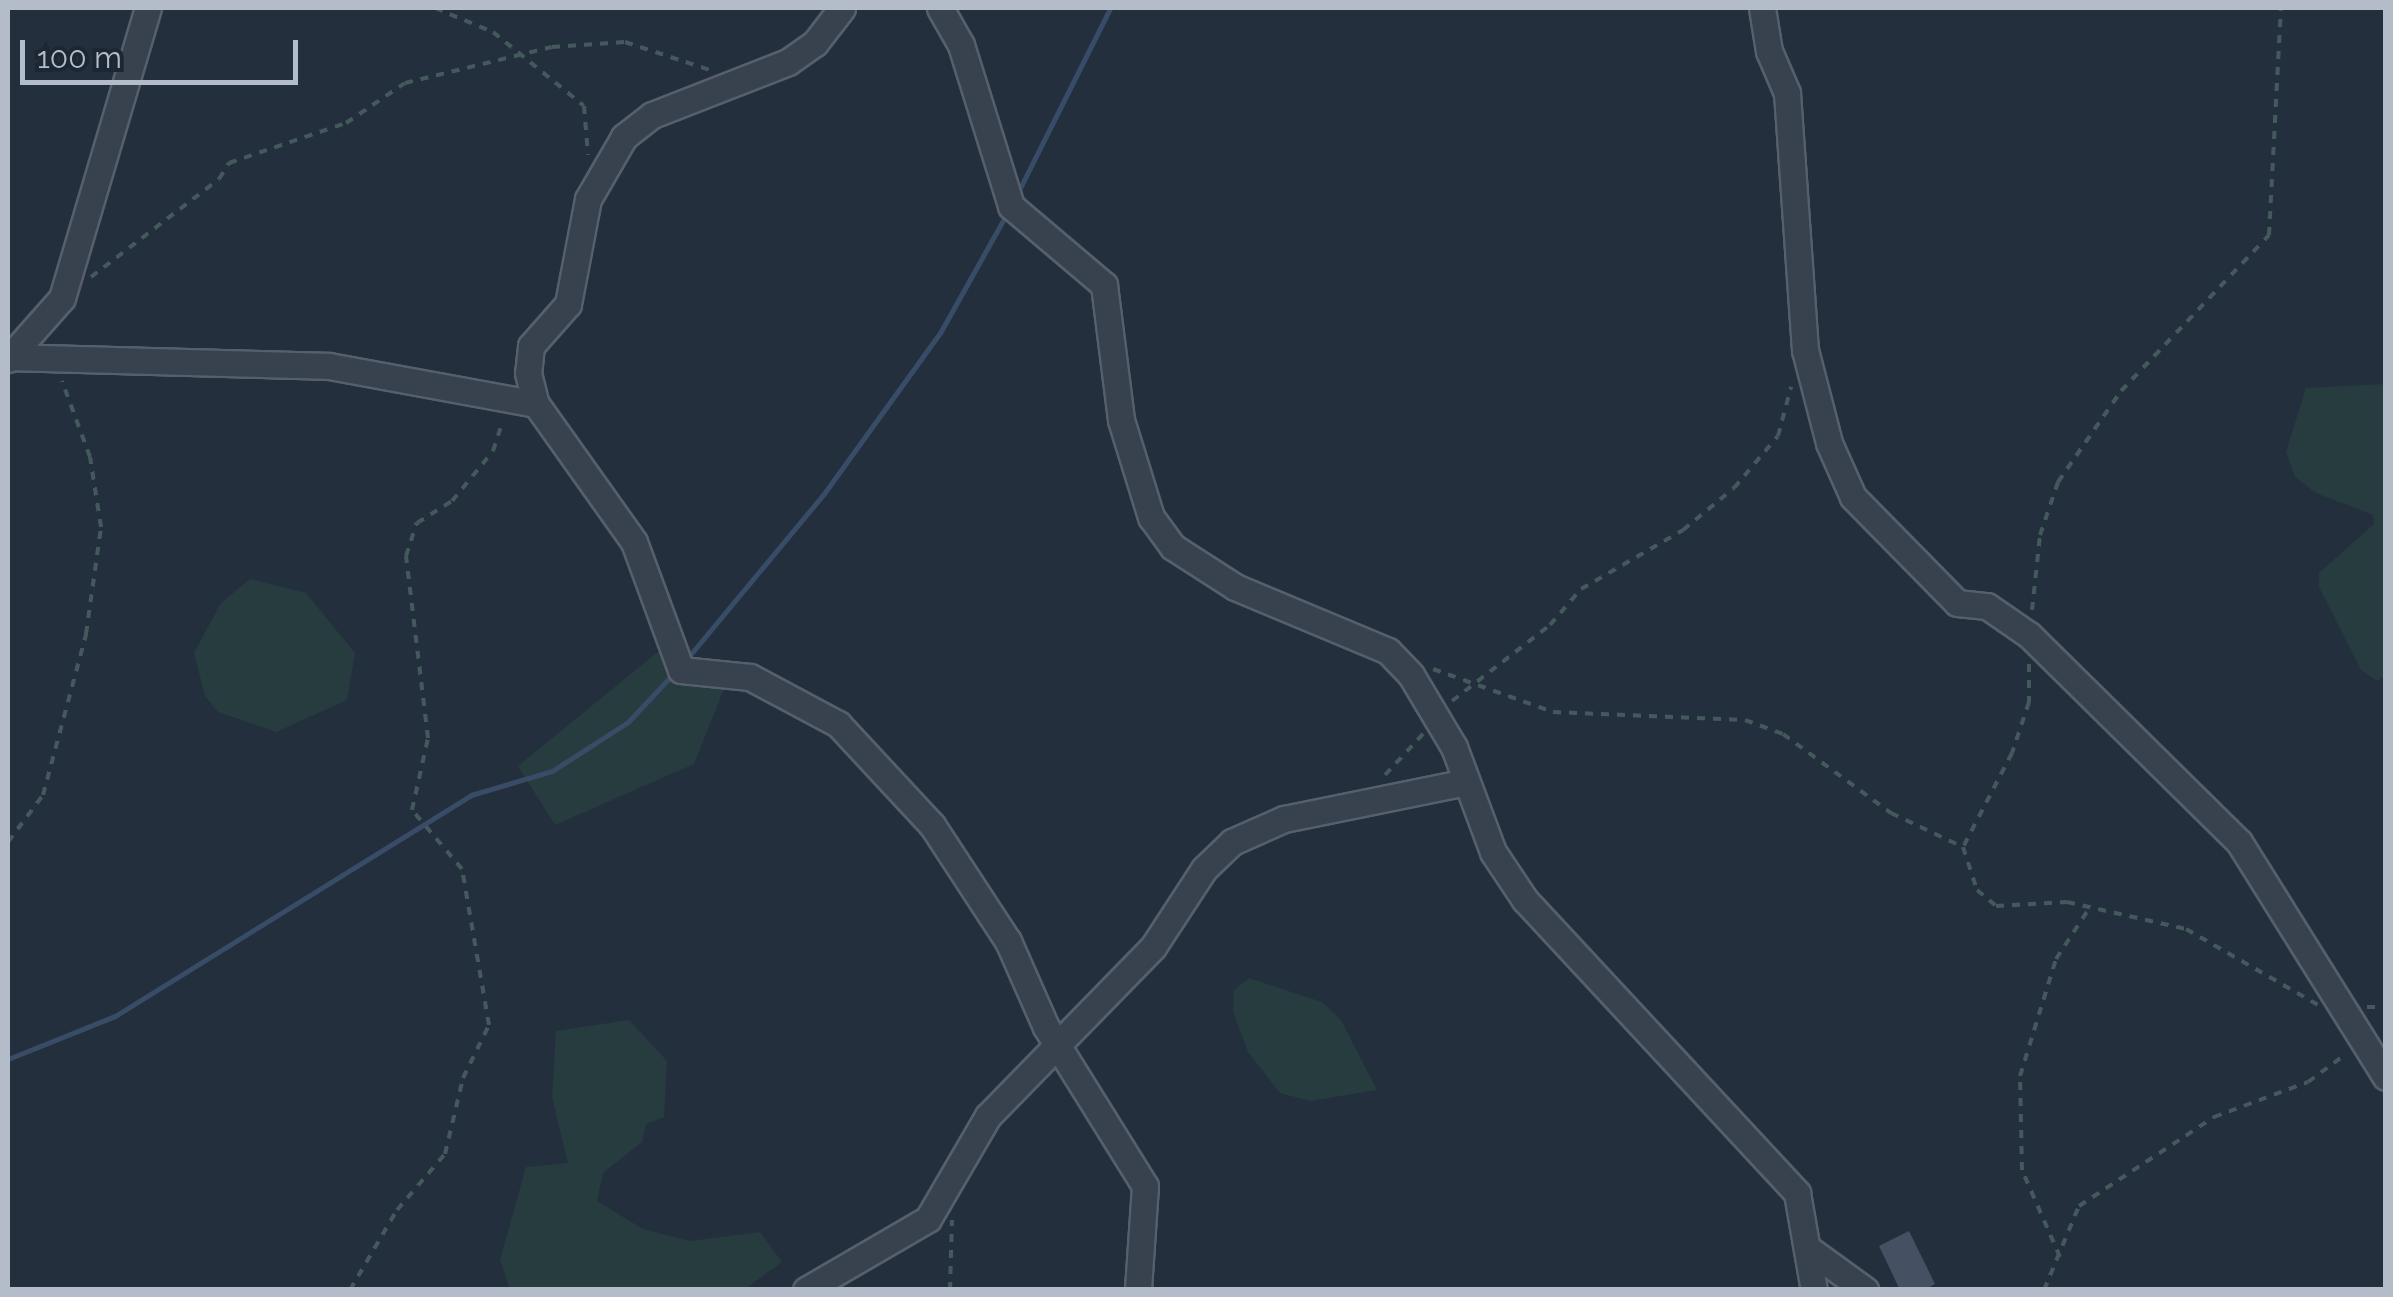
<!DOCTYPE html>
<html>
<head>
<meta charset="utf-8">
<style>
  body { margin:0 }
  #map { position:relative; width:2393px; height:1297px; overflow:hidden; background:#242f3e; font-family:Raleway,sans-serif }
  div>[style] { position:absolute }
  .green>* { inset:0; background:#263c3f }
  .stream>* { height:5px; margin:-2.5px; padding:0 2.5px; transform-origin:2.5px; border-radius:2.5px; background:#394c67 }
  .building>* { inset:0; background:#455162 }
  .path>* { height:4px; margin-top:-2px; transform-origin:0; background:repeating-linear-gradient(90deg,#44595c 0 8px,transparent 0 16px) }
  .roads { filter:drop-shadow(2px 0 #565f6c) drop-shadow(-2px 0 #565f6c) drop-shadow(0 2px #565f6c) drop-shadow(0 -2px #565f6c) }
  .minor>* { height:25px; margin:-12.5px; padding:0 12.5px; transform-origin:12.5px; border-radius:12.5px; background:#38414e }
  span { translate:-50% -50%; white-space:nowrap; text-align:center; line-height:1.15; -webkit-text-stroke:9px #1d2633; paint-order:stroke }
  .frame { position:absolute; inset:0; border:10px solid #b4bcc9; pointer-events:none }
  .scale { position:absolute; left:20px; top:40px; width:278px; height:45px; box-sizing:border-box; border:5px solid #b4bcc9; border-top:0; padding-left:12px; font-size:30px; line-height:35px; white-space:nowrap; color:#b4bcc9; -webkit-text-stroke:8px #1d2633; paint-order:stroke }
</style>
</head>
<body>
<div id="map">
  <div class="green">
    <i style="clip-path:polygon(2385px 384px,2386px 675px,2377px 681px,2361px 670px,2319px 587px,2319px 573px,2374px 524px,2373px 515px,2316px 493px,2295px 477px,2286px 452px,2306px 388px)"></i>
    <i style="clip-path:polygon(250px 579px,306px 593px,355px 653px,347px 700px,276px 732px,218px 712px,205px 696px,194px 653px,221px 603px)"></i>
    <i style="clip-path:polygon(670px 642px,682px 670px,726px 684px,694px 764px,555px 825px,518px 766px)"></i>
    <i style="clip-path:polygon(1249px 978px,1322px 1002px,1341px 1020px,1377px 1090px,1310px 1101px,1280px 1093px,1248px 1052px,1233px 1012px,1234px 990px)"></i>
    <i style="clip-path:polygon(629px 1020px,667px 1061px,664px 1117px,646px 1124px,642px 1142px,603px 1173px,597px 1201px,643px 1229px,690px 1241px,760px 1232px,782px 1262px,745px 1289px,510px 1289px,500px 1260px,526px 1167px,568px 1163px,552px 1097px,556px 1031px)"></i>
  </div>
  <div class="stream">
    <i style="left:1017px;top:194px;width:208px;rotate:-63.4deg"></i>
    <i style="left:685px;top:661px;width:216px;rotate:-50.3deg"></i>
    <i style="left:823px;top:495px;width:200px;rotate:-54.2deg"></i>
    <i style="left:940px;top:333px;width:137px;rotate:-60.8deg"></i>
    <i style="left:8px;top:1059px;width:115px;rotate:-21.9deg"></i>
    <i style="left:115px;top:1016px;width:419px;rotate:-31.8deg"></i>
    <i style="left:471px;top:795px;width:84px;rotate:-16.5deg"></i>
    <i style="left:552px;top:771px;width:90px;rotate:-32.8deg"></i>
    <i style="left:628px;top:722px;width:67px;rotate:-46.8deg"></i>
  </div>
  <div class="building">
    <i style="clip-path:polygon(1909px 1231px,1935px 1284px,1924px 1290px,1900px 1290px,1879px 1246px)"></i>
  </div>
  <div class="path">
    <i style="left:435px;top:8px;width:63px;rotate:22.5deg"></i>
    <i style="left:493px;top:32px;width:117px;rotate:39.1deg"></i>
    <i style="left:584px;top:106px;width:49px;rotate:85.3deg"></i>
    <i style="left:91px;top:277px;width:161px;rotate:-37.4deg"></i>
    <i style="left:219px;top:179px;width:19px;rotate:-58deg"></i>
    <i style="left:229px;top:163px;width:124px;rotate:-18.9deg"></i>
    <i style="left:346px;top:123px;width:71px;rotate:-34.1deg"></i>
    <i style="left:405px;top:83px;width:151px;rotate:-13.8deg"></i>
    <i style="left:552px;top:47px;width:73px;rotate:-3.9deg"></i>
    <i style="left:625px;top:42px;width:89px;rotate:18.2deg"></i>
    <i style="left:2032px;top:610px;width:75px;rotate:-83.9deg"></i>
    <i style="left:2040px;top:535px;width:56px;rotate:-71.2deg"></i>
    <i style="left:2058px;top:482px;width:111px;rotate:-55.3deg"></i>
    <i style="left:2121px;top:391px;width:215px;rotate:-46.5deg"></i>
    <i style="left:2269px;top:235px;width:227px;rotate:-87deg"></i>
    <i style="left:2029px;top:664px;width:38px;rotate:90deg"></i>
    <i style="left:2029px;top:702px;width:54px;rotate:108.4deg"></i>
    <i style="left:2012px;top:753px;width:106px;rotate:117.5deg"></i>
    <i style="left:1963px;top:847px;width:45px;rotate:72deg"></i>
    <i style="left:1977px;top:890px;width:25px;rotate:40deg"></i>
    <i style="left:1996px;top:906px;width:71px;rotate:-3.2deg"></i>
    <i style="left:2067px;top:902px;width:122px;rotate:12.8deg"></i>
    <i style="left:2186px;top:929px;width:152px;rotate:29.9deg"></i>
    <i style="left:1433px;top:669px;width:127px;rotate:19.7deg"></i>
    <i style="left:1553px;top:712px;width:192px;rotate:2.4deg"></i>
    <i style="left:1745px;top:720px;width:40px;rotate:20.2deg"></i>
    <i style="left:1783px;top:734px;width:134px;rotate:36.2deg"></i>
    <i style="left:1891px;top:813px;width:80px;rotate:25.3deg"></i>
    <i style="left:1452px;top:701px;width:124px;rotate:-37.8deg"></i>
    <i style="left:1550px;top:625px;width:48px;rotate:-49.3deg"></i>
    <i style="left:1581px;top:589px;width:118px;rotate:-30deg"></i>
    <i style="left:1683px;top:530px;width:66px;rotate:-39.5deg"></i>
    <i style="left:1734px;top:488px;width:68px;rotate:-49.8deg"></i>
    <i style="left:1778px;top:436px;width:51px;rotate:-75.1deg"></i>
    <i style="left:1385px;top:775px;width:56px;rotate:-47.2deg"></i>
    <i style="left:8px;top:842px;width:59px;rotate:-53.3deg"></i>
    <i style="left:43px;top:795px;width:167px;rotate:-75deg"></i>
    <i style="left:86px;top:634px;width:108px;rotate:-82deg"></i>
    <i style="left:101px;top:527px;width:71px;rotate:-98.9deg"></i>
    <i style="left:90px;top:457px;width:81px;rotate:-110.2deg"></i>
    <i style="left:2367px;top:1007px;width:19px"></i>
    <i style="left:2060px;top:1257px;width:95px;rotate:-113.6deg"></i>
    <i style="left:2022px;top:1170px;width:94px;rotate:-91.2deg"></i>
    <i style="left:2020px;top:1076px;width:122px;rotate:-72.9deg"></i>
    <i style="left:2056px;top:959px;width:62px;rotate:-56.8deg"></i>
    <i style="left:350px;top:1290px;width:93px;rotate:-59.6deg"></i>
    <i style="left:397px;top:1210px;width:74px;rotate:-49.4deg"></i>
    <i style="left:445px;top:1154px;width:78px;rotate:-76.7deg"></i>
    <i style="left:463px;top:1078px;width:59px;rotate:-63.9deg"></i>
    <i style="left:489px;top:1025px;width:158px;rotate:-99.8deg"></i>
    <i style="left:462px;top:869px;width:77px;rotate:-130.3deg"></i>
    <i style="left:412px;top:810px;width:74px;rotate:-77.5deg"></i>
    <i style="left:428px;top:738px;width:183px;rotate:-96.9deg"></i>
    <i style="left:406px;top:556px;width:35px;rotate:-72deg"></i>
    <i style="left:417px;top:523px;width:41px;rotate:-32.2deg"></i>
    <i style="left:452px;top:501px;width:65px;rotate:-50.6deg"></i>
    <i style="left:493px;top:451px;width:32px;rotate:-72deg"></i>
    <i style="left:950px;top:1290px;width:70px;rotate:-88.4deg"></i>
    <i style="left:2044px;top:1290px;width:91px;rotate:-67.4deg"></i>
    <i style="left:2079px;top:1206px;width:162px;rotate:-33.4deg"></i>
    <i style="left:2214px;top:1117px;width:100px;rotate:-20.4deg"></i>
    <i style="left:2308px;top:1082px;width:47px;rotate:-36.4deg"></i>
  </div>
  <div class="roads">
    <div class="minor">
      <i style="left:842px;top:8px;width:44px;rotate:127.6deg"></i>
      <i style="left:815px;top:43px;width:33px;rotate:145deg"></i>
      <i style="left:788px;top:62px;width:146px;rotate:158.7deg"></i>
      <i style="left:652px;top:115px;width:36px;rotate:142deg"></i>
      <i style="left:624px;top:137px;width:72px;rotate:120.1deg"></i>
      <i style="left:588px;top:199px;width:107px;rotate:100.8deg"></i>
      <i style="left:568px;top:304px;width:56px;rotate:131.4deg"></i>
      <i style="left:531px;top:346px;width:27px;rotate:96deg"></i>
      <i style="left:528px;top:373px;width:32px;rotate:76deg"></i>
      <i style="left:536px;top:404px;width:169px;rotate:54.6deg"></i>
      <i style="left:634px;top:542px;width:136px;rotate:69.8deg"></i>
      <i style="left:681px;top:670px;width:69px;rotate:5.8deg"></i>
      <i style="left:750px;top:677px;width:100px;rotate:28.1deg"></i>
      <i style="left:838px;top:724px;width:138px;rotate:47.1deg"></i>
      <i style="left:932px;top:825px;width:139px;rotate:56.8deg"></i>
      <i style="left:1008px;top:941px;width:94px;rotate:66.2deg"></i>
      <i style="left:1046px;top:1027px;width:187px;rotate:58.1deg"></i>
      <i style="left:1145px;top:1186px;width:104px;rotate:93.9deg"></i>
      <i style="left:940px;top:8px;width:43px;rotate:60.4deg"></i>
      <i style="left:961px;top:45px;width:169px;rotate:72.7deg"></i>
      <i style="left:1011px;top:206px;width:122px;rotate:40.3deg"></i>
      <i style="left:1104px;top:285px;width:136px;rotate:82.8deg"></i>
      <i style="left:1121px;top:420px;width:102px;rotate:72.8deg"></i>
      <i style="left:1151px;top:517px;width:37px;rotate:54deg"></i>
      <i style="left:1173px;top:547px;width:74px;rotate:32.8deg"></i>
      <i style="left:1235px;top:587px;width:166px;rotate:22.7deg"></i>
      <i style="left:1388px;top:651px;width:33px;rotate:46deg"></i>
      <i style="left:1411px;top:675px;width:84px;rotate:59.2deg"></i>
      <i style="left:1454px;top:747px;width:112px;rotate:69.6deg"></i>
      <i style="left:1493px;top:852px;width:58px;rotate:56.3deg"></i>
      <i style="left:1525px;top:900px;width:400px;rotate:47.1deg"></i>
      <i style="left:1797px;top:1193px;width:98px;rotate:80.1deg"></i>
      <i style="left:1762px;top:8px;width:44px;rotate:80.8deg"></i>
      <i style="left:1769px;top:51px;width:46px;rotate:66.8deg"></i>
      <i style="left:1787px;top:93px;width:258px;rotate:86deg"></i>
      <i style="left:1805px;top:350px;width:96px;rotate:75.5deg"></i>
      <i style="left:1829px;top:443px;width:59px;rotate:66deg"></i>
      <i style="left:1853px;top:497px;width:148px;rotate:45.5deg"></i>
      <i style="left:1957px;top:603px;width:30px;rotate:6deg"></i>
      <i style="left:1987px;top:606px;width:51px;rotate:34.6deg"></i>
      <i style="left:2029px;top:635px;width:295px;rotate:44.6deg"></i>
      <i style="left:2239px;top:842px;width:277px;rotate:58deg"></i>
      <i style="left:9px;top:357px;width:320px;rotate:1.6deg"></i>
      <i style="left:329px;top:366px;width:210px;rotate:10.4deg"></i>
      <i style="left:8px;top:359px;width:81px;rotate:-48.5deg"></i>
      <i style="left:62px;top:298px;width:302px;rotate:-73.5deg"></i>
      <i style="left:1807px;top:1248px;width:72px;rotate:35.9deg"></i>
      <i style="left:806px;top:1290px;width:141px;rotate:-30.2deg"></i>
      <i style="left:928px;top:1219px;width:119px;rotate:-59.8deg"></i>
      <i style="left:988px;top:1116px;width:236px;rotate:-45.7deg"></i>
      <i style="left:1153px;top:947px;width:93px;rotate:-56.8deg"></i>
      <i style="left:1204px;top:869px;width:39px;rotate:-44deg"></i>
      <i style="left:1232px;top:842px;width:57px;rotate:-23.9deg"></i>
      <i style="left:1284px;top:819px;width:186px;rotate:-11.5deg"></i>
    </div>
  </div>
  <div class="frame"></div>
  <div class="scale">100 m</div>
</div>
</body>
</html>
